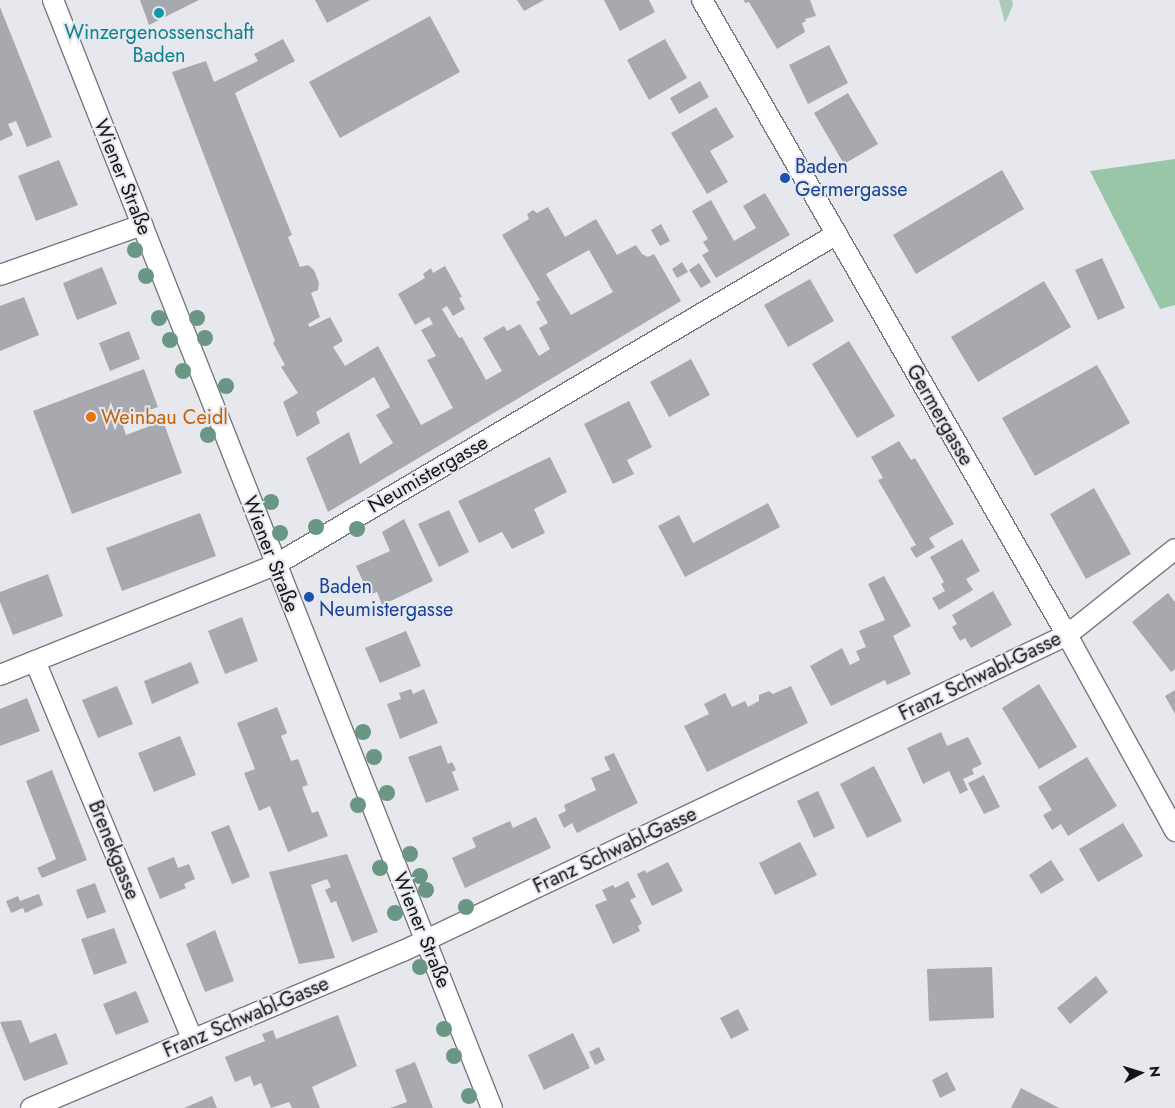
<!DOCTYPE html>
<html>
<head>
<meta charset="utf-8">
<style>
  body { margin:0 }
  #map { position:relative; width:1175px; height:1108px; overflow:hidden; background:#e6e8ee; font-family:Jost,sans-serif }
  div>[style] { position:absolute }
  .green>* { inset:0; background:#accab7 }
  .forest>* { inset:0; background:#99c5a9 }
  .building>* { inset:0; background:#a7a9ae }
  .roads { filter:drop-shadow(1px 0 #77797e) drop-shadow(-1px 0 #77797e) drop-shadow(0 1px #77797e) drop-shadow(0 -1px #77797e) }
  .minor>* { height:20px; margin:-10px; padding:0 10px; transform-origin:10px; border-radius:10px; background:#fff }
  .trees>* { width:16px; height:16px; margin:-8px; border-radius:50%; background:#6a9686 }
  .dots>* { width:14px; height:14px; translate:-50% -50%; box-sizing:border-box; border:2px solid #e6e8ee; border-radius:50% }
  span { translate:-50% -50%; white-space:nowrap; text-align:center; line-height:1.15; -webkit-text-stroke:4px #e6e8ee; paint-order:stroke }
  .culture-label { font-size:20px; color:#0d838f }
  .transit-label { font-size:20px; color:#164399 }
  .left { translate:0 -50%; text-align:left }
  .street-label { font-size:20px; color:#131416 }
  .food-label { font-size:20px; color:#c56008 }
  .north { position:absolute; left:1115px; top:1048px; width:50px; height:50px; -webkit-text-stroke:4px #e6e8ee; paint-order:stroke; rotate:85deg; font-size:14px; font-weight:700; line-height:20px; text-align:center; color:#131416 }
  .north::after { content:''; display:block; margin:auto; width:18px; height:22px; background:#131416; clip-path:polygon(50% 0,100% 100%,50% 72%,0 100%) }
</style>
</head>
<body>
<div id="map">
  <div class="green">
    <i style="clip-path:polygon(999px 0,1012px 0,1013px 5px,1005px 23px)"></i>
  </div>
  <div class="forest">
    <i style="clip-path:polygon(1175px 159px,1175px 305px,1160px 309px,1090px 171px)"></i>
  </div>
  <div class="building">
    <i style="clip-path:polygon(140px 0,199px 0,149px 25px)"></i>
    <i style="clip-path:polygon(315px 0,370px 0,327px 23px)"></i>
    <i style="clip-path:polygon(517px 0,544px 0,524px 11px)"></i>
    <i style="clip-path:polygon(604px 0,649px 0,655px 12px,620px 31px)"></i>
    <i style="clip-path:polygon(744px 0,810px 0,816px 16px,805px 19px,806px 21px,802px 23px,805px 32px,777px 49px,749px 2px,745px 3px)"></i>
    <i style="clip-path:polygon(0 7px,52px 137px,27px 147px,16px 121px,8px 124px,13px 135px,0 141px)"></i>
    <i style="clip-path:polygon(430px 16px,460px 72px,340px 138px,309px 82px)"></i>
    <i style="clip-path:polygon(evenodd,283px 39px,295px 61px,235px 93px,292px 235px,288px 237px,300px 267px,308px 265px,314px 270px,319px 283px,318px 290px,311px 293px,320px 317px,308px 324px,310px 327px,330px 317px,343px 341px,333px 347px,345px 366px,378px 346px,421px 425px,453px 408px,427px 360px,436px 356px,421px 330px,433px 324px,429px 317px,415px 325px,398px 294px,425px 278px,423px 274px,431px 268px,433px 273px,445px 266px,462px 297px,459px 298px,465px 309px,453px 316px,447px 306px,442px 309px,459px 338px,462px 337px,486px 380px,502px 371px,483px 338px,504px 326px,507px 331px,520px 324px,539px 356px,550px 349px,539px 328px,548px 323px,536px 302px,540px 300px,502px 235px,529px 219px,527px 214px,533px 210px,537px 213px,548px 207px,565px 237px,596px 219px,617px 255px,636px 245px,642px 254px,648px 257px,654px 254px,681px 301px,328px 512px,306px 458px,349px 432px,360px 464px,393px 443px,376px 415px,390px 407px,374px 377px,316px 412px,320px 423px,297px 437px,283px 402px,298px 393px,281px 367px,285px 365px,273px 343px,275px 341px,172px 72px,206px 61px,214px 82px,258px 61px,254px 54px,283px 39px,589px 250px,613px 292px,571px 315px,546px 274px,589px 250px)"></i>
    <i style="clip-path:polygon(665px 39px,687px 78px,649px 100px,627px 60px)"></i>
    <i style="clip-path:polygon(829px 45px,848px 83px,808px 104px,789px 65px)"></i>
    <i style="clip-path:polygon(700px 81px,709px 97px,679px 114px,670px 98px)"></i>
    <i style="clip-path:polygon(848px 93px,878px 144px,844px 164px,814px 113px)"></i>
    <i style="clip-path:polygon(716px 107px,734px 137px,710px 151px,728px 182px,707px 194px,671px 133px)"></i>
    <i style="clip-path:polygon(59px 160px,78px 205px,36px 221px,18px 176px)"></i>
    <i style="clip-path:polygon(1002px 170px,1024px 209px,916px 274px,893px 235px)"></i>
    <i style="clip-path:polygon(765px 193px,790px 235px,716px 278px,702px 255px,709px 251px,703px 242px,708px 239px,692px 211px,711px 200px,734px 241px,756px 228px,743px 206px)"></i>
    <i style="clip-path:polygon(661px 224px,670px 241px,660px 246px,651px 230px)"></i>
    <i style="clip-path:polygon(1102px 258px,1125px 308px,1098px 320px,1075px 270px)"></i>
    <i style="clip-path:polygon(682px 262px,688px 272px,677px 278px,672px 269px)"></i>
    <i style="clip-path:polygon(699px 263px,711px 282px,701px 288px,689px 270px)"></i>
    <i style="clip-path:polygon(102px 267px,117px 304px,77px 320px,63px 283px)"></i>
    <i style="clip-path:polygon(810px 279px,834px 321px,788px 347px,764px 305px)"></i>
    <i style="clip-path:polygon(1044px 281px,1071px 327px,978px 382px,951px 337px)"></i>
    <i style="clip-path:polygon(24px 297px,39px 335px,0 351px,0 306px)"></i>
    <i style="clip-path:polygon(129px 331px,140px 359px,110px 371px,99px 343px)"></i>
    <i style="clip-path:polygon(849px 341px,895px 416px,857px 438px,812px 364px)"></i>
    <i style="clip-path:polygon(691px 359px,710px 395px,669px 417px,650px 382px)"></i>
    <i style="clip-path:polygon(1097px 365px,1130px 423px,1035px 476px,1002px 418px)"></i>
    <i style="clip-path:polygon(144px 369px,158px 407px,121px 420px,126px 435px,163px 421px,182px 473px,72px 514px,33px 411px)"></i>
    <i style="clip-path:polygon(629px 401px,652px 447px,627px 460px,634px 474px,613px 484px,584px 424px)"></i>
    <i style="clip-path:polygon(899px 441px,911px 460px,915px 458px,954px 524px,929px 538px,935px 547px,916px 558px,910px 548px,916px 545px,878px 480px,883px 478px,871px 457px)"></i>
    <i style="clip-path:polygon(550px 457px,567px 492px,534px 509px,545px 533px,512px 549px,502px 532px,479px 543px,458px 501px)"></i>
    <i style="clip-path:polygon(1094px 488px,1131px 554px,1086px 579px,1050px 514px)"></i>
    <i style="clip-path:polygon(768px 503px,780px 527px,685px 577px,658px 526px,679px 515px,693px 543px)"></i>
    <i style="clip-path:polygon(449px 510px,469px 552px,439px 567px,418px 524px)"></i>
    <i style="clip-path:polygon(200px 513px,216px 556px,122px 591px,106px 548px)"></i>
    <i style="clip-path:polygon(404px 519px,433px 581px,382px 605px,377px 592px,369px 595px,356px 566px,390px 551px,382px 532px)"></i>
    <i style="clip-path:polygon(962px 539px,980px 571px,966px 579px,973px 590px,939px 610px,932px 598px,945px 591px,941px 584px,944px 582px,930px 557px)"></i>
    <i style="clip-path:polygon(48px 574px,63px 616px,13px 635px,0 602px,0 592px)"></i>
    <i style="clip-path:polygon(884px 576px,911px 626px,893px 636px,911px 674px,887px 685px,885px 680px,831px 706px,810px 666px,842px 648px,850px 665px,860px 660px,856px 651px,866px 647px,859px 631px,885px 620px,868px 584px)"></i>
    <i style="clip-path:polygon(993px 591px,1012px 625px,971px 648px,965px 638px,960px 641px,952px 627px,957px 624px,952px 615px)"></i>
    <i style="clip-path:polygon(1168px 593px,1175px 602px,1175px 669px,1171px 672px,1132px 622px)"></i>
    <i style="clip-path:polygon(242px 617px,258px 661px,225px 674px,208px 631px)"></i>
    <i style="clip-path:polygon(406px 631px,421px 666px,380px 683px,365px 648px)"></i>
    <i style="clip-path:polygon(191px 662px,199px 683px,152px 704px,144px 681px)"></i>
    <i style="clip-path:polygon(1039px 684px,1077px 747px,1039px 769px,1002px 708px)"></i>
    <i style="clip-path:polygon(117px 686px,133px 724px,98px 738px,82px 700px)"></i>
    <i style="clip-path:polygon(791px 686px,808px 723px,707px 772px,684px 726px,709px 714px,704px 704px,725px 693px,732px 707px,745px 701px,748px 707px,759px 701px,759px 695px,769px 691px,773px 694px)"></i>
    <i style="clip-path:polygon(411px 689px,413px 694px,424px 689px,438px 723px,400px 739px,387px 704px,401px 699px,399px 693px)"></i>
    <i style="clip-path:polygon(1175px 690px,1175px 714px,1165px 696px)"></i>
    <i style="clip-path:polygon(27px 698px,40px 731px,0 746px,0 709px)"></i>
    <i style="clip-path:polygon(277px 707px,287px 733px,281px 736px,291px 761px,298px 759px,308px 785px,302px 787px,312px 813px,318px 811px,328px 836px,288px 852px,270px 806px,259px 811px,244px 773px,255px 769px,237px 723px)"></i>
    <i style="clip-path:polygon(941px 732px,947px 746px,968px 737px,982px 764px,972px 769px,974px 774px,963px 779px,968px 790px,960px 794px,949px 771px,923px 784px,907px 748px)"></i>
    <i style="clip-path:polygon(180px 736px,196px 775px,154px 792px,138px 753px)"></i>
    <i style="clip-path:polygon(441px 745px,448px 764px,452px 762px,456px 770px,452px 772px,459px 790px,426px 803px,408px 757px)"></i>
    <i style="clip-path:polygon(614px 753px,638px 803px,577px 833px,572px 823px,564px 828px,558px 815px,566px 811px,564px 805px,596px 790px,591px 778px,610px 770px,604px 757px)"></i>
    <i style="clip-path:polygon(1087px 757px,1117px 806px,1068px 836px,1061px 824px,1052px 830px,1043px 815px,1052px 810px,1038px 787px)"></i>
    <i style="clip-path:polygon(874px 766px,902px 821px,867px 838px,840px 784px)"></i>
    <i style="clip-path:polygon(52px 770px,87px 860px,42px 878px,37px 868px,56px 859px,26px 781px)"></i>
    <i style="clip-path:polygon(984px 775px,1000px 807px,984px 814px,968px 783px)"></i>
    <i style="clip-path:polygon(818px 791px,835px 828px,814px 838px,797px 801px)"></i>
    <i style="clip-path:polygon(536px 817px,551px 848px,465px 888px,452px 858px,476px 847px,472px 838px,510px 821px,513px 828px)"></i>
    <i style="clip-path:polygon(1123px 823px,1143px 856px,1098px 882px,1079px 849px)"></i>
    <i style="clip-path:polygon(229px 825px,250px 877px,232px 884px,211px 832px)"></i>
    <i style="clip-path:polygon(800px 842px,817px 875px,775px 895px,759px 863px)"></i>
    <i style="clip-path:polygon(347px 854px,378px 932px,352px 942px,336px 901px,331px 903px,325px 890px,331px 887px,327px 879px,311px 885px,335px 958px,299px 964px,269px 872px)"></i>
    <i style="clip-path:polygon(174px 857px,178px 868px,189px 864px,195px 879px,184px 884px,186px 888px,160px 899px,147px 868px)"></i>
    <i style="clip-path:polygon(1051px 860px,1064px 880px,1041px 894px,1029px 875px)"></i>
    <i style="clip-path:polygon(668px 862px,683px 891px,652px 906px,637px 874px,645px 870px,646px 873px)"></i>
    <i style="clip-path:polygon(628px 881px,636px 897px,630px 900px,642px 923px,638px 926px,640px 931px,613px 944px,595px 905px,607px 900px,602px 890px,613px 885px,615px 888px)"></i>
    <i style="clip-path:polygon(95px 883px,106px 912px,87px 919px,76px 890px)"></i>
    <i style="clip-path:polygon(39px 894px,43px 905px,25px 913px,23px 908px,11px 913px,6px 901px,18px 896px,20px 901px)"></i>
    <i style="clip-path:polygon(114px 928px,127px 963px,94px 975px,81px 939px)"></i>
    <i style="clip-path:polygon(215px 930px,234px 981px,205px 992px,186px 944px)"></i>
    <i style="clip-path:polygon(992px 967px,994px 1018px,929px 1021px,927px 969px)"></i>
    <i style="clip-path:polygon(1096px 976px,1108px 992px,1070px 1024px,1057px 1008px)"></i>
    <i style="clip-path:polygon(136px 991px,149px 1022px,116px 1035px,103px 1004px)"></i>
    <i style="clip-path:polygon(738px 1009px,749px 1030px,731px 1039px,720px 1018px)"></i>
    <i style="clip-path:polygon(338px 1015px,357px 1066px,312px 1087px,320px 1108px,292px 1108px,289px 1102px,271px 1108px,261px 1083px,254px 1086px,250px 1076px,235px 1082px,225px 1057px,265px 1041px,262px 1034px,273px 1030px,276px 1039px)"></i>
    <i style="clip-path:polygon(21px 1020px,30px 1043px,56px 1033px,68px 1064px,24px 1081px,0 1022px)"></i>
    <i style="clip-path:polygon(573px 1033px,590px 1068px,544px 1090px,528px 1055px)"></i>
    <i style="clip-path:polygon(599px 1047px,605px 1060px,595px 1065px,589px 1052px)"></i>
    <i style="clip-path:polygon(415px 1062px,433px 1108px,390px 1108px,407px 1102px,395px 1070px)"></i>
    <i style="clip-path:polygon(947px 1072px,956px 1090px,940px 1098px,932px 1080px)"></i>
    <i style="clip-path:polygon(1021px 1088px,1059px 1108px,1011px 1108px)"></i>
    <i style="clip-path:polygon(212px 1096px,217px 1108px,184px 1108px)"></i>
  </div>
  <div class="roads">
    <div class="minor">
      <i style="left:53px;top:0;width:1192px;rotate:68.39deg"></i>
      <i style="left:702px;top:0;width:732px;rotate:60.11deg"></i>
      <i style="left:1067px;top:635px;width:224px;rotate:61.1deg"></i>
      <i style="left:0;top:275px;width:151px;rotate:-19.4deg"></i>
      <i style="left:35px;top:661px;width:409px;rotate:67.4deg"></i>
      <i style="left:0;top:675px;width:296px;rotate:-21.8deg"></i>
      <i style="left:275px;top:565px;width:652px;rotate:-30.5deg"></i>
      <i style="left:31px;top:1108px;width:404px;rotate:-22.9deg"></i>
      <i style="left:403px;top:951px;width:735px;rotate:-25.45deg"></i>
      <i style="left:1067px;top:635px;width:138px;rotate:-38.5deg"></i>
    </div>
  </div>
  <div class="trees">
    <i style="left:135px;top:250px"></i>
    <i style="left:146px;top:276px"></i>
    <i style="left:159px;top:318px"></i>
    <i style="left:197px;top:318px"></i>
    <i style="left:205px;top:338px"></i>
    <i style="left:170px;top:340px"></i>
    <i style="left:183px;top:371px"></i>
    <i style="left:226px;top:386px"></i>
    <i style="left:208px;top:435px"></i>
    <i style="left:271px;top:502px"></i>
    <i style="left:316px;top:527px"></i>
    <i style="left:357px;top:529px"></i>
    <i style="left:280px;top:533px"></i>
    <i style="left:363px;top:732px"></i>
    <i style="left:374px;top:757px"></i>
    <i style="left:387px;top:793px"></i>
    <i style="left:358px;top:805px"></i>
    <i style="left:410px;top:854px"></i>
    <i style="left:380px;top:868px"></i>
    <i style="left:420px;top:876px"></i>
    <i style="left:426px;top:890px"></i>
    <i style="left:466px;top:907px"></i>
    <i style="left:395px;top:913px"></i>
    <i style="left:420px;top:967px"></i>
    <i style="left:444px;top:1029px"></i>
    <i style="left:454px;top:1056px"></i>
    <i style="left:469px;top:1096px"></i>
  </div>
  <div class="dots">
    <i style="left:159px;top:13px;background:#0f9aa8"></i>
    <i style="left:785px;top:178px;background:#1a4fb4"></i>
    <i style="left:91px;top:417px;background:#e8710a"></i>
    <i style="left:309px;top:597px;background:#1a4fb4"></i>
  </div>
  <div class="culture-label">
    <span style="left:159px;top:44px">Winzergenossenschaft<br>Baden</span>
  </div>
  <div class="transit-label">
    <span class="left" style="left:795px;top:178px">Baden<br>Germergasse</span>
    <span class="left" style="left:319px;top:598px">Baden<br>Neumistergasse</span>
  </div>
  <div class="street-label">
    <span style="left:123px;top:177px;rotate:68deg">Wiener Straße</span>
    <span style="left:940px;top:415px;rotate:60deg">Germergasse</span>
    <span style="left:428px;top:474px;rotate:-30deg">Neumistergasse</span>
    <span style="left:271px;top:554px;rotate:69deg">Wiener Straße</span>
    <span style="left:980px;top:676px;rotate:-26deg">Franz Schwabl-Gasse</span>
    <span style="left:114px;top:850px;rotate:68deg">Brenekgasse</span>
    <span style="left:615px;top:850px;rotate:-25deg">Franz Schwabl-Gasse</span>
    <span style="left:422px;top:930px;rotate:68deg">Wiener Straße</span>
    <span style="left:246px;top:1017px;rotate:-23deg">Franz Schwabl-Gasse</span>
  </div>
  <div class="food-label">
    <span class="left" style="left:101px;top:417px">Weinbau Ceidl</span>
  </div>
  <div class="north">N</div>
</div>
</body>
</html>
